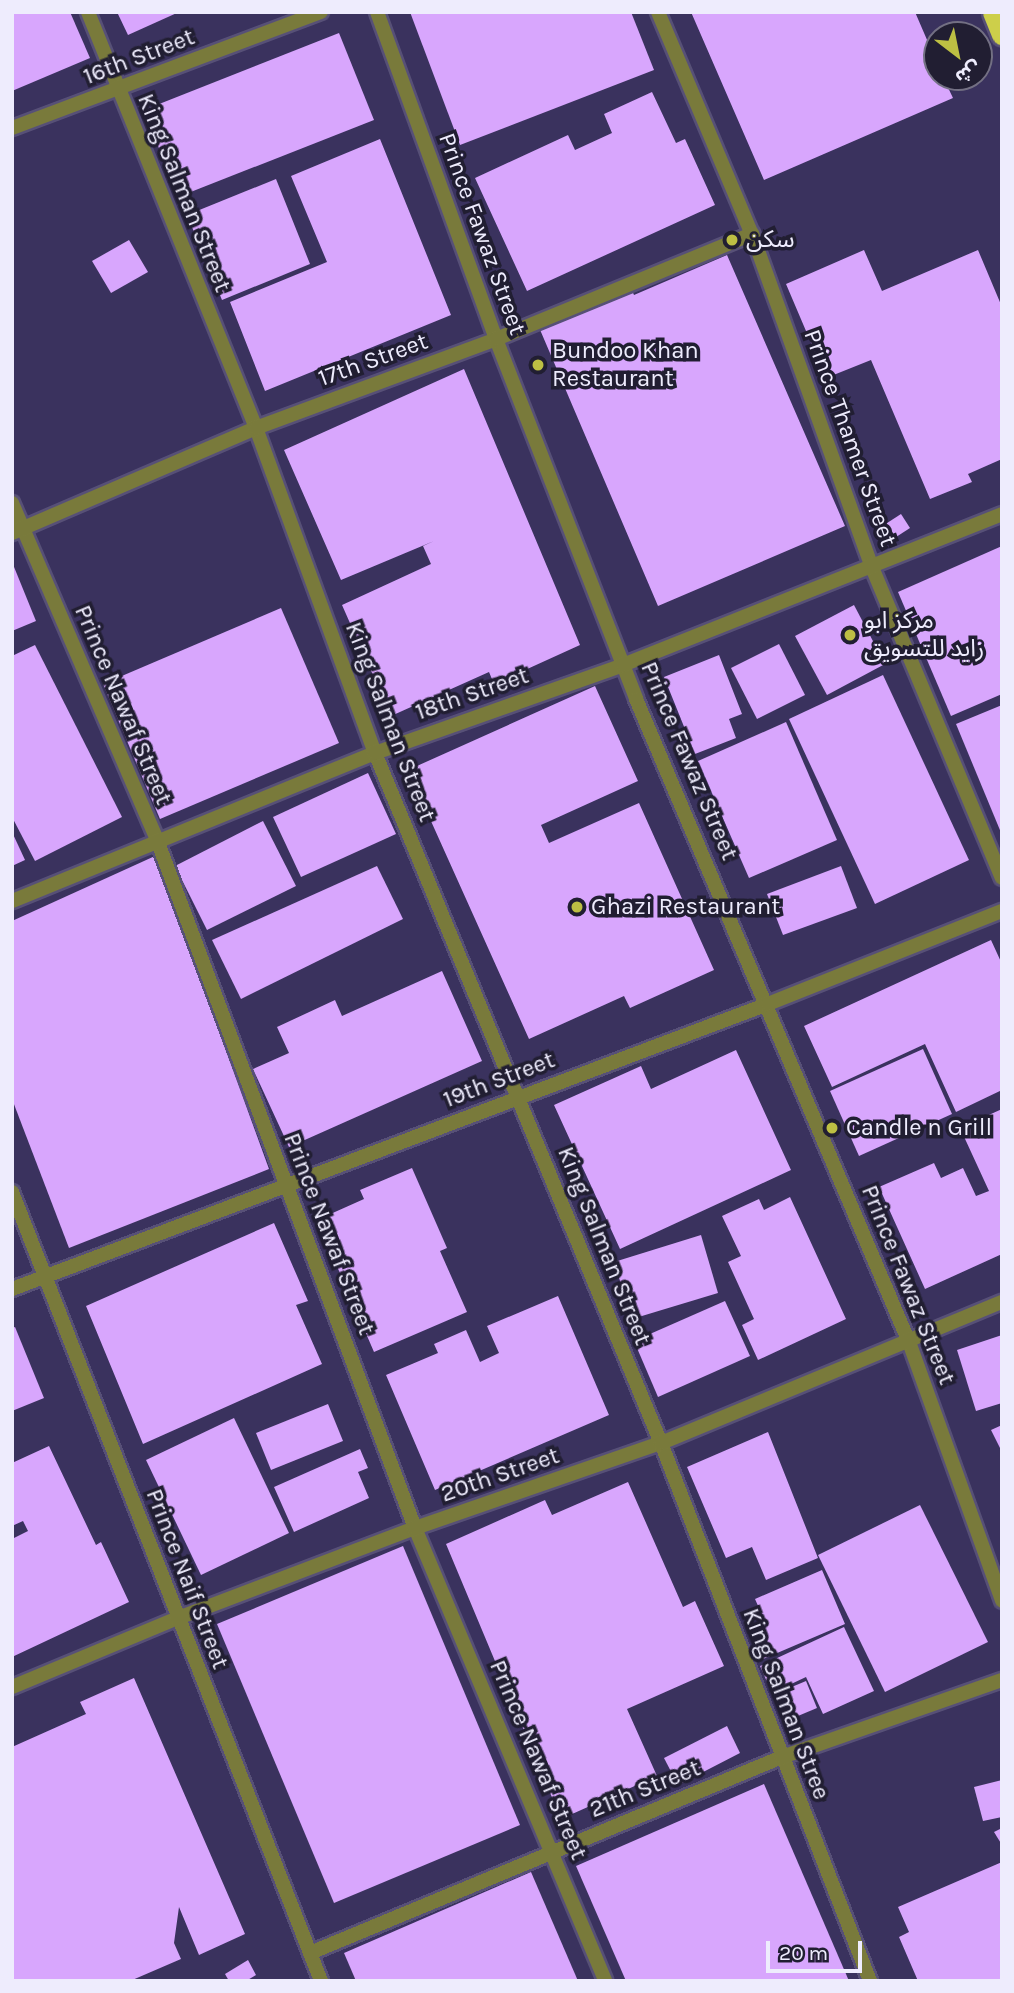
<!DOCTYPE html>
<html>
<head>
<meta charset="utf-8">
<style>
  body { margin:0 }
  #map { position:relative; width:1014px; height:1993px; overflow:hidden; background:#3a325e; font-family:Karla,"Noto Sans Arabic",sans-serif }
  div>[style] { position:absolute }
  .building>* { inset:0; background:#d8a6fd }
  .roads { filter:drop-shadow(2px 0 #575077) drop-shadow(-2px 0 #575077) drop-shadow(0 2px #575077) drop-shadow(0 -2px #575077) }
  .minor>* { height:14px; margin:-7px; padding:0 7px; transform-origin:7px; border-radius:7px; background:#797a3b }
  .tertiary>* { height:14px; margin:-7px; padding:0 7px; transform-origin:7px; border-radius:7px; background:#797a3b }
  .motorway>* { height:21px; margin:-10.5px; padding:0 10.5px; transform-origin:10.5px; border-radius:10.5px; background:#cdcf4a }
  .dots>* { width:19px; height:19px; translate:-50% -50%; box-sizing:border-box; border:4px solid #211e32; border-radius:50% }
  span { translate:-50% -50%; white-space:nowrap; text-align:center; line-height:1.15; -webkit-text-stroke:7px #211e32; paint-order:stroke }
  .street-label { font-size:24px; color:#eeecfd }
  .poi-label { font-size:24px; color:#eeecfd }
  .left { translate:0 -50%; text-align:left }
  .frame { position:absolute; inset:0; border:14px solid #eeecfd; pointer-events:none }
  .north { position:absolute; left:923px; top:21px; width:70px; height:70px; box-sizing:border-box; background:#211e32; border:2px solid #737083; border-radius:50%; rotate:148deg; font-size:19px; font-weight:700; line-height:28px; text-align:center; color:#eeecfd }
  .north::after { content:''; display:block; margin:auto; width:24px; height:32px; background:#bdbf43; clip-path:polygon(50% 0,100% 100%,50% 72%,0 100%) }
  .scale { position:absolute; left:766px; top:1941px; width:96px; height:32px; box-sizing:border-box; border:4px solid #eeecfd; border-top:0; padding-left:9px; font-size:21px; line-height:24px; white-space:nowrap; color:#eeecfd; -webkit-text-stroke:5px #211e32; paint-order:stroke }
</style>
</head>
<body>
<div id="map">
  <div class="building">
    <i style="clip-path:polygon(12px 12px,70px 12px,90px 58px,12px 91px)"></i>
    <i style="clip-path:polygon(117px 12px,179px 12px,128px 35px)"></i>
    <i style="clip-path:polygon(410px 12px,631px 12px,654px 70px,460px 145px)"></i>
    <i style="clip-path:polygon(691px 12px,915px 12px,937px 63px,937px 77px,943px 77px,953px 98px,764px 180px)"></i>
    <i style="clip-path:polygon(339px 33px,374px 120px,178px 197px,144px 110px)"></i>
    <i style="clip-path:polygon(652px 92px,676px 143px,685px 139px,715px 205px,527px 291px,475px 178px,568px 135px,575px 150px,612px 133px,604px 114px)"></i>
    <i style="clip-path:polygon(380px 139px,451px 315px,265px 391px,230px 302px,327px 262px,291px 176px)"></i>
    <i style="clip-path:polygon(276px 179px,310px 264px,222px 300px,187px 215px)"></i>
    <i style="clip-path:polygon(129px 240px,148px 272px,111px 293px,92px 261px)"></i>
    <i style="clip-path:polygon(864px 250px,882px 291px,978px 250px,1002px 307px,1002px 459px,968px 474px,972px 482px,930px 499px,871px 360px,826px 378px,786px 284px)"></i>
    <i style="clip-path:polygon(727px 255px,845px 526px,658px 606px,538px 325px,630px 286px,634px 295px)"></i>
    <i style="clip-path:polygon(464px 369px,580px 645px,494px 684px,489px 672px,391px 716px,342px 605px,431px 564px,423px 546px,434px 541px,341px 580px,284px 450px)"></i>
    <i style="clip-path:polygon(901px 514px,910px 528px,893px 539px,884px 525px)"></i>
    <i style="clip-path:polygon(1002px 546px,1002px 694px,951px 716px,898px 592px)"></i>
    <i style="clip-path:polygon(12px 562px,36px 621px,12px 631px)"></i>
    <i style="clip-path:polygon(854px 605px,885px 664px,827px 695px,795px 636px)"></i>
    <i style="clip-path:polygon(281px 608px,339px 743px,160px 819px,103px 684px)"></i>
    <i style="clip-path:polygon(779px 644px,805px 695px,757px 719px,731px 668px)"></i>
    <i style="clip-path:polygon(35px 645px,122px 817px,35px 861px,12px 817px,12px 656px)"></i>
    <i style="clip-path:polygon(719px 655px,742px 714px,729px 719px,736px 738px,695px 754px,664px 677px)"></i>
    <i style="clip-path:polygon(883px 675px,969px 860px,875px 904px,789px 719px)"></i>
    <i style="clip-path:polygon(595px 686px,638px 781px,541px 825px,549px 843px,639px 803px,714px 970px,630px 1008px,624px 996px,529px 1039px,408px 770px)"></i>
    <i style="clip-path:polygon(1002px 705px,1002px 835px,956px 724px)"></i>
    <i style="clip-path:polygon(786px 722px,837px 840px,749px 878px,698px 761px)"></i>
    <i style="clip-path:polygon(368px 773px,396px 834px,301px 877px,273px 817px)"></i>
    <i style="clip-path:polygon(263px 821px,296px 886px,207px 930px,175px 866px)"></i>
    <i style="clip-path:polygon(12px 832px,25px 860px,12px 866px)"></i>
    <i style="clip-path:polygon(155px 856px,269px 1169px,69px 1248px,12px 1099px,12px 921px)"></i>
    <i style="clip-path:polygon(377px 866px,403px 919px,241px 999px,212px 940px)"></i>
    <i style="clip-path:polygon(841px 866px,857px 908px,783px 935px,767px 894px)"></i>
    <i style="clip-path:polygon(991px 940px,1002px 964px,1002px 1090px,956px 1112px,925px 1044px,832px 1087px,804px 1026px)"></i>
    <i style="clip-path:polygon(442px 971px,482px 1061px,289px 1147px,253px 1069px,289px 1053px,277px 1027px,335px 1000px,342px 1016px)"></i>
    <i style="clip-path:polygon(923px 1049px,952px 1114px,859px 1156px,830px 1091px)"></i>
    <i style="clip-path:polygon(736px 1050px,791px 1170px,620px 1249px,554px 1105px,641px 1066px,651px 1089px)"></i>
    <i style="clip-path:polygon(1002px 1109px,1002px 1254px,925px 1289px,879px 1187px,934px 1163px,941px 1178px,963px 1168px,976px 1196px,989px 1191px,960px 1128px)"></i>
    <i style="clip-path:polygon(412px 1168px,447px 1248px,440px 1251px,467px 1312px,374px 1352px,317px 1220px,364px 1199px,360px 1190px)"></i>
    <i style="clip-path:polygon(790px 1197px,846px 1319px,758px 1360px,742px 1325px,754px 1319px,728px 1262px,741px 1256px,722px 1216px,759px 1199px,764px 1210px)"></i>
    <i style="clip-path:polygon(274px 1223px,308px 1301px,296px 1305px,322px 1364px,143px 1444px,86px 1306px)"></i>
    <i style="clip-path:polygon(701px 1235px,718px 1293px,632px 1319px,614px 1262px)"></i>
    <i style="clip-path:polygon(558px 1296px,609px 1415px,435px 1490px,386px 1375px,438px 1353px,434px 1344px,466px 1330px,480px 1362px,499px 1353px,487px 1326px)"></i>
    <i style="clip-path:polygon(725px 1301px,750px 1356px,658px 1397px,634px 1341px)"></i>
    <i style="clip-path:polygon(15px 1327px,44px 1398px,12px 1411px,12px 1328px)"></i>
    <i style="clip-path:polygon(1002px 1335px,1002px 1403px,976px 1411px,957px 1350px)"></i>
    <i style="clip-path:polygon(328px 1404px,343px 1441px,271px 1470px,256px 1433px)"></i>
    <i style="clip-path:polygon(234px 1418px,289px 1533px,201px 1575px,146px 1460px)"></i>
    <i style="clip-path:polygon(1002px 1425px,1002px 1452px,991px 1430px)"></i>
    <i style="clip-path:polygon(768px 1432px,818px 1558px,766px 1580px,752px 1547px,726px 1558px,687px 1467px)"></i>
    <i style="clip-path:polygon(49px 1446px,96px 1545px,101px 1542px,129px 1602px,12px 1657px,12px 1539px,28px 1531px,23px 1521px,12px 1526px,12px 1463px)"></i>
    <i style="clip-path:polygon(360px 1449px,368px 1468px,358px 1472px,369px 1498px,294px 1532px,274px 1487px)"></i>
    <i style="clip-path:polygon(628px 1482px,683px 1607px,695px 1601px,724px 1666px,627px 1709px,657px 1776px,561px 1819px,446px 1544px,545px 1500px,552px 1515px)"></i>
    <i style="clip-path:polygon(920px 1505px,988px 1642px,885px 1692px,818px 1555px)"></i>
    <i style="clip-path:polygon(403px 1546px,520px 1825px,334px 1903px,217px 1624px)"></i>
    <i style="clip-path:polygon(822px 1570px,845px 1624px,761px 1660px,749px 1631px,766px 1624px,755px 1599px)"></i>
    <i style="clip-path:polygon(844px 1627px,874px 1691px,823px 1714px,806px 1677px,772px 1693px,760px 1666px)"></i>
    <i style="clip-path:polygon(134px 1678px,245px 1934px,199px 1955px,179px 1907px,174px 1943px,181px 1959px,130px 1981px,12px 1981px,12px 1747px,86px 1714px,80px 1702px)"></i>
    <i style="clip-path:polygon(806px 1681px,817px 1708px,786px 1721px,775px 1694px)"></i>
    <i style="clip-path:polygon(727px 1726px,740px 1753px,678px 1785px,664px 1758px)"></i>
    <i style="clip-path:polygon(1002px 1780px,1002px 1817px,983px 1821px,974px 1787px)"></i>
    <i style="clip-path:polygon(764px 1784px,849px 1981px,626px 1981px,576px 1866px)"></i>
    <i style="clip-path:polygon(1002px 1828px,1002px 1845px,994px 1832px)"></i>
    <i style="clip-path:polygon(1002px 1862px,1002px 1981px,918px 1981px,899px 1937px,909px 1932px,898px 1907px)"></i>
    <i style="clip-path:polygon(531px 1872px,578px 1981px,356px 1981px,344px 1953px)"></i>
    <i style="clip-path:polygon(248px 1960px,256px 1975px,246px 1981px,229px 1981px,225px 1974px)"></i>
  </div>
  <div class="roads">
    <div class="minor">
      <i style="left:88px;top:12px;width:449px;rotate:68deg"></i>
      <i style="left:256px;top:428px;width:346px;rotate:69.9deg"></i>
      <i style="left:375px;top:753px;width:747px;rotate:67.49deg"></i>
      <i style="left:661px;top:1443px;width:577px;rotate:68.77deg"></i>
      <i style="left:377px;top:12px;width:348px;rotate:70deg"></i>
      <i style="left:496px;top:339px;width:386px;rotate:68.7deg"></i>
      <i style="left:636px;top:699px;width:699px;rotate:67deg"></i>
      <i style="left:909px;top:1342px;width:275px;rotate:70.2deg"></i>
      <i style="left:658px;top:12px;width:241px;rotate:67.1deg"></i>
      <i style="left:752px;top:234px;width:352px;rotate:70.2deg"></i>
      <i style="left:871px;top:565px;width:339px;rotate:67.3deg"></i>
      <i style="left:12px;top:128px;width:330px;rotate:-20.6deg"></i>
      <i style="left:12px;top:503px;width:367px;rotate:66.7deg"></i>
      <i style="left:157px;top:840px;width:735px;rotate:69.44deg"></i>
      <i style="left:415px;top:1528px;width:491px;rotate:67.2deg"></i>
      <i style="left:12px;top:533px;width:266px;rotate:-23.3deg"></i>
      <i style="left:256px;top:428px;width:256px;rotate:-20.3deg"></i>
      <i style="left:496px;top:339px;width:277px;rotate:-22.3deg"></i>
      <i style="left:12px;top:901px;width:392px;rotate:-22.2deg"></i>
      <i style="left:375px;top:753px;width:263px;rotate:-19.5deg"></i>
      <i style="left:623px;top:665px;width:408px;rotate:-21.7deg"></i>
      <i style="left:12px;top:1289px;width:808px;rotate:-20.66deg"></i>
      <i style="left:768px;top:1004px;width:252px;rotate:-21.7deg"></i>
      <i style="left:12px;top:1687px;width:180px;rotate:-22.6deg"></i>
      <i style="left:178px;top:1618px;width:254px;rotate:-20.8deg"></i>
      <i style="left:415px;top:1528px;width:260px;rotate:-19.1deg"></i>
      <i style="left:661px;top:1443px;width:369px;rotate:-22.5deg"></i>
      <i style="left:310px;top:1953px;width:511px;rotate:-22.55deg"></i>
      <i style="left:782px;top:1757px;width:233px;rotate:-19.3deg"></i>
    </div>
    <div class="tertiary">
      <i style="left:12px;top:1192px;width:847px;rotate:68.61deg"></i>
    </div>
    <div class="motorway">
      <i style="left:993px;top:12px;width:24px;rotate:68deg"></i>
    </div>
  </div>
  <div class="dots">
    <i style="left:732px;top:240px;background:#bdbf43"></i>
    <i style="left:538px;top:365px;background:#bdbf43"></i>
    <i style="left:850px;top:635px;background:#bdbf43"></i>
    <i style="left:577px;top:907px;background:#bdbf43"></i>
    <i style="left:832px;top:1128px;background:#bdbf43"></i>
  </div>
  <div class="street-label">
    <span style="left:139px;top:57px;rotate:-21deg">16th Street</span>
    <span style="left:184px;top:193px;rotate:68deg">King Salman Street</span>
    <span style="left:482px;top:234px;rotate:70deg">Prince Fawaz Street</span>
    <span style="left:373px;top:360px;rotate:-20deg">17th Street</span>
    <span style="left:850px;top:438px;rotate:70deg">Prince Thamer Street</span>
    <span style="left:472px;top:694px;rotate:-19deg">18th Street</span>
    <span style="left:123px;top:705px;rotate:67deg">Prince Nawaf Street</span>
    <span style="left:390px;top:722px;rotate:69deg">King Salman Street</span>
    <span style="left:689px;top:761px;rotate:67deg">Prince Fawaz Street</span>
    <span style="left:499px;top:1080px;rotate:-21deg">19th Street</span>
    <span style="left:329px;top:1234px;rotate:69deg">Prince Nawaf Street</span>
    <span style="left:604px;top:1246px;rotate:68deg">King Salman Street</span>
    <span style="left:908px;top:1285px;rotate:68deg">Prince Fawaz Street</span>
    <span style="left:500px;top:1475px;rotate:-19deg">20th Street</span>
    <span style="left:187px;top:1579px;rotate:69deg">Prince Naif Street</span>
    <span style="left:786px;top:1704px;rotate:69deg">King Salman Stree</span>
    <span style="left:538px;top:1760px;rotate:67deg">Prince Nawaf Street</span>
    <span style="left:645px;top:1789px;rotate:-22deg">21th Street</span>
  </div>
  <div class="poi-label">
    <span class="left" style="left:746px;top:240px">سكن</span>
    <span class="left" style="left:552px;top:365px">Bundoo Khan<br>Restaurant</span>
    <span class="left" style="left:864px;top:635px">مركز ابو<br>زايد للتسويق</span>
    <span class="left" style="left:591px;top:907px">Ghazi Restaurant</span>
    <span class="left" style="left:846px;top:1128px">Candle n Grill</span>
  </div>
  <div class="frame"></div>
  <div class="north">ش</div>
  <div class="scale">20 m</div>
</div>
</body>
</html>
